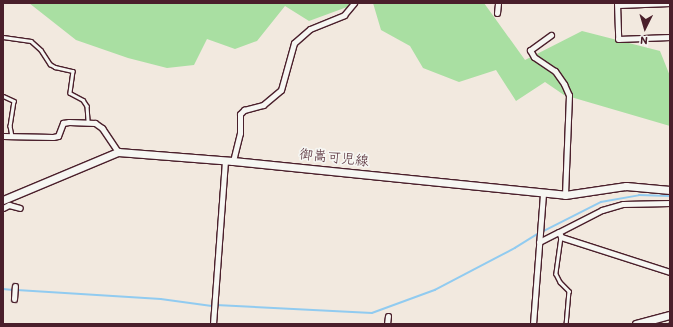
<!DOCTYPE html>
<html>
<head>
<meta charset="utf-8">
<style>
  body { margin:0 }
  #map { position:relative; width:673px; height:327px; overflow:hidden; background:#f2e9df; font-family:Itim,"Klee One",sans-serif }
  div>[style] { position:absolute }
  .green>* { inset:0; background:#a9dfa2 }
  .stream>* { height:1.5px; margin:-0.75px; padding:0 0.75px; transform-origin:0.75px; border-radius:0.75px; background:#91cbf0 }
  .roads { filter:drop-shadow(1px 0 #4a1f2b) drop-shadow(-1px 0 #4a1f2b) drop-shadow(0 1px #4a1f2b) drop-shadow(0 -1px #4a1f2b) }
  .lane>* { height:2.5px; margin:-1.25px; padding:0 1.25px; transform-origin:1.25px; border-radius:1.25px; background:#f6f6f2 }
  .street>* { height:5px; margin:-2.5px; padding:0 2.5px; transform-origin:2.5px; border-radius:2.5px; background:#f6f6f2 }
  .secondary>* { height:7px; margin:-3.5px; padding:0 3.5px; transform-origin:3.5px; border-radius:3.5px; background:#f6f6f2 }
  .rail>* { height:1.5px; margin-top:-0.75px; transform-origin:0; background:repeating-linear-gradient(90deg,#4a1f2b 0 6px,transparent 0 9px) }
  span { translate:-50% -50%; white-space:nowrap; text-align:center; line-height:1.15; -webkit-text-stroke:3.5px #f6f6f2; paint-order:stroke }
  .street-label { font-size:14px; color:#4a1f2b }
  .frame { position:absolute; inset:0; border:4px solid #4a1f2b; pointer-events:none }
  .north { position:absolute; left:625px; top:8px; width:40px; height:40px; -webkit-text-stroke:3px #f6f6f2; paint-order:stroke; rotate:185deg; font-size:11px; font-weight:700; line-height:16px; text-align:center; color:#4a1f2b }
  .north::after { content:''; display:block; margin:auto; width:14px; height:18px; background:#4a1f2b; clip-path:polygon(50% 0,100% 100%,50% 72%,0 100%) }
</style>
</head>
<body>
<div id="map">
  <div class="green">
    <i style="clip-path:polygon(29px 3px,358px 3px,309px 21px,285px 6px,257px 41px,235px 49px,207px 39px,194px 65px,167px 68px,128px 58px,76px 40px)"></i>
    <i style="clip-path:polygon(373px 3px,484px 3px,525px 60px,582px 31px,660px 51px,670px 76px,670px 126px,564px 95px,545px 82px,516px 101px,496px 70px,459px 82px,423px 68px,410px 46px,381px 30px)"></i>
  </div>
  <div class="stream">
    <i style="left:542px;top:232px;width:66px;rotate:-27deg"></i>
    <i style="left:601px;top:202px;width:39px;rotate:-10deg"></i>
    <i style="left:639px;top:195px;width:31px;rotate:2deg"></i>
    <i style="left:3px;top:289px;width:10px;rotate:6deg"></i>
    <i style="left:17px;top:290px;width:144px;rotate:3.6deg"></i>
    <i style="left:161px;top:299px;width:51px;rotate:7.8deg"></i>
    <i style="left:216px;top:305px;width:156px;rotate:2.9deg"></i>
    <i style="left:372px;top:313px;width:67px;rotate:-20.1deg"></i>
    <i style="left:435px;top:290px;width:90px;rotate:-27.7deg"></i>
    <i style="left:515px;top:248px;width:28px;rotate:-32deg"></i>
  </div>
  <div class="roads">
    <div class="lane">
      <i style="left:3px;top:37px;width:28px;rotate:8deg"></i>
      <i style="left:31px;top:41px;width:13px;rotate:42deg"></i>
      <i style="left:41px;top:50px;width:17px;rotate:57deg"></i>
      <i style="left:50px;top:64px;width:6px;rotate:31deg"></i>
      <i style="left:55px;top:67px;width:18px;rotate:13deg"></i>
      <i style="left:73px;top:71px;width:22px;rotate:98deg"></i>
      <i style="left:70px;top:93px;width:15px;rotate:28deg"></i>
      <i style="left:83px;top:100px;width:7px;rotate:56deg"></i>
      <i style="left:87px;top:106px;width:16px;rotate:86deg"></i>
      <i style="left:3px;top:96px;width:12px;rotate:24deg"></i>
      <i style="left:14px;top:101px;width:25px;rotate:99deg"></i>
      <i style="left:10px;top:126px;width:10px;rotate:79deg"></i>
      <i style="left:561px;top:237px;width:37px;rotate:98deg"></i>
      <i style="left:556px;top:274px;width:9px;rotate:63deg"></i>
      <i style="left:560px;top:282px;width:13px;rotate:45deg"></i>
      <i style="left:569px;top:291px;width:33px;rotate:95deg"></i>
    </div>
    <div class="street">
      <i style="left:617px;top:3px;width:36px;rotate:88deg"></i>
      <i style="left:618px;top:39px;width:52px;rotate:-2.2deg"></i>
      <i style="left:618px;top:5px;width:52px;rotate:-2.2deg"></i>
      <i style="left:497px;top:13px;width:10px;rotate:-84deg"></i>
      <i style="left:551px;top:35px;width:26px;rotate:144deg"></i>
      <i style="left:530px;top:50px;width:8px;rotate:60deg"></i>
      <i style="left:534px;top:57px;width:25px;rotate:34deg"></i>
      <i style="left:555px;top:71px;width:16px;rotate:55deg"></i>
      <i style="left:564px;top:84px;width:12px;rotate:66deg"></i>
      <i style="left:569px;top:95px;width:100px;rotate:92.3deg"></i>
      <i style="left:3px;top:136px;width:50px;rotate:1.1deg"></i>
      <i style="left:53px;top:137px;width:5px;rotate:-11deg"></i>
      <i style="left:58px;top:136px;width:14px;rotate:-69deg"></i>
      <i style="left:63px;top:123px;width:6px;rotate:-9deg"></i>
      <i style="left:69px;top:122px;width:26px;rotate:2deg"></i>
      <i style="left:95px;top:123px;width:9px;rotate:36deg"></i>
      <i style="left:102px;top:128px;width:29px;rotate:56deg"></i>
      <i style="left:233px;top:161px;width:29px;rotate:-76deg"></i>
      <i style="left:240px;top:133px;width:19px;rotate:-90deg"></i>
      <i style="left:240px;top:114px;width:6px;rotate:-45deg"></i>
      <i style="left:244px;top:110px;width:20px;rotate:-15deg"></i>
      <i style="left:263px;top:105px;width:23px;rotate:-40deg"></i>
      <i style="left:281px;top:90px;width:49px;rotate:-74.5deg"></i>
      <i style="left:294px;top:43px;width:21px;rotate:-41deg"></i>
      <i style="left:310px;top:29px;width:37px;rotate:-22deg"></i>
      <i style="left:344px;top:15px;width:16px;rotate:-50deg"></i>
      <i style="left:3px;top:208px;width:7px;rotate:-27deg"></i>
      <i style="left:9px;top:205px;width:11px;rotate:15deg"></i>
      <i style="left:559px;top:232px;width:48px;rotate:-27.1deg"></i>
      <i style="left:602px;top:210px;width:22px;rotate:-16deg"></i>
      <i style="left:623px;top:204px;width:47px;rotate:-1.2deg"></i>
      <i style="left:539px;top:242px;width:22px;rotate:-27deg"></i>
      <i style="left:559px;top:232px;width:5px;rotate:68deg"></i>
      <i style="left:561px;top:237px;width:114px;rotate:17.8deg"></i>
      <i style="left:14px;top:299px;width:13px;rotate:-86deg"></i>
      <i style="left:213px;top:324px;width:163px;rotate:-85.8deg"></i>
      <i style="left:387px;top:324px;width:8px;rotate:-83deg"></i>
      <i style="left:533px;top:324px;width:131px;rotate:-85.6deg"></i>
    </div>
    <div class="secondary">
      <i style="left:3px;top:200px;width:125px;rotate:-22.7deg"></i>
      <i style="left:118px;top:152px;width:115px;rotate:4.5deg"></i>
      <i style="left:233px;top:161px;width:334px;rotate:5.8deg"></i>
      <i style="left:565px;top:195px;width:62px;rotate:-8.4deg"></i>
      <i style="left:626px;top:186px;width:44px;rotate:5.2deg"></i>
      <i style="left:636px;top:324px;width:35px;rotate:-15deg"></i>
    </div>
  </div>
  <div class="rail">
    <i style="left:668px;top:324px;width:2px;rotate:-27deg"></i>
  </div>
  <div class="street-label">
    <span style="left:334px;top:158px;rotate:6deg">御嵩可児線</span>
  </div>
  <div class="frame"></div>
  <div class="north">N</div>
</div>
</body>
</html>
